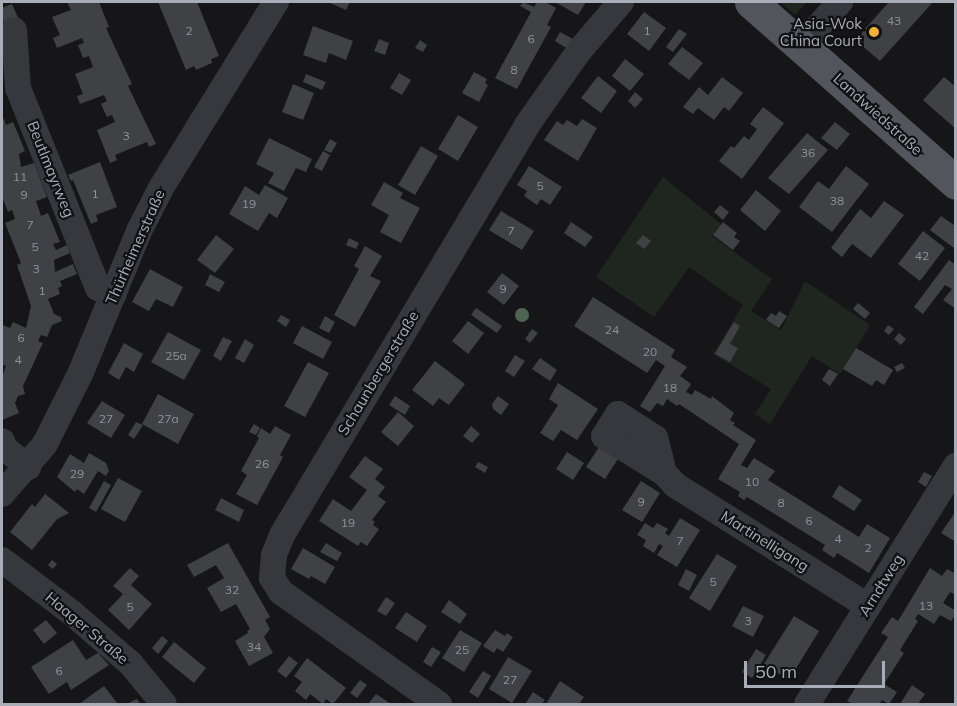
<!DOCTYPE html>
<html>
<head>
<meta charset="utf-8">
<style>
  body { margin:0 }
  #map { position:relative; width:957px; height:706px; overflow:hidden; background:#161618; font-family:Mulish,sans-serif }
  div>[style] { position:absolute }
  .green>* { inset:0; background:#1e261f }
  .building>* { inset:0; background:#404145 }
  .minor>* { height:26px; margin:-13px; padding:0 13px; transform-origin:13px; border-radius:13px; background:#37383d }
  .major>* { height:33px; margin:-16.5px; padding:0 16.5px; transform-origin:16.5px; border-radius:16.5px; background:#53555c }
  .trees>* { width:14px; height:14px; margin:-7px; border-radius:50%; background:#506452 }
  .dots>* { width:16px; height:16px; translate:-50% -50%; box-sizing:border-box; border:3px solid #111113; border-radius:50% }
  span { translate:-50% -50%; white-space:nowrap; text-align:center; line-height:1.15; -webkit-text-stroke:4.5px #111113; paint-order:stroke }
  .number-label { font-size:12px; color:#8e929b }
  .number-label span { -webkit-text-stroke-width:0 }
  .poi-label { font-size:15px; color:#a8adb8 }
  .right { translate:-100% -50%; text-align:right }
  .street-label { font-size:15px; color:#a8adb8 }
  .frame { position:absolute; inset:0; border:3px solid #a8adb8; pointer-events:none }
  .scale { position:absolute; left:744px; top:661px; width:141px; height:27px; box-sizing:border-box; border:3px solid #a8adb8; border-top:0; padding-left:8px; font-size:18px; line-height:21px; white-space:nowrap; color:#a8adb8; -webkit-text-stroke:4px #111113; paint-order:stroke }
</style>
</head>
<body>
<div id="map">
  <div class="green">
    <i style="clip-path:polygon(780px 2px,807px 2px,795px 15px)"></i>
    <i style="clip-path:polygon(663px 177px,721px 224px,712px 236px,772px 279px,751px 311px,781px 330px,805px 281px,870px 325px,840px 374px,812px 356px,770px 424px,755px 414px,771px 389px,713px 354px,743px 305px,689px 267px,654px 317px,596px 277px)"></i>
  </div>
  <div class="building">
    <i style="clip-path:polygon(67px 2px,99px 2px,109px 27px,106px 28px,132px 84px,128px 86px,156px 144px,149px 147px,147px 142px,115px 155px,117px 160px,110px 163px,97px 130px,115px 122px,112px 115px,107px 117px,101px 104px,107px 101px,104px 95px,80px 104px,77px 96px,83px 94px,75px 74px,93px 67px,89px 56px,83px 58px,78px 45px,84px 43px,82px 38px,57px 48px,53px 38px,60px 35px,52px 17px,71px 10px)"></i>
    <i style="clip-path:polygon(158px 2px,197px 2px,219px 56px,211px 59px,212px 63px,196px 70px,194px 66px,186px 70px)"></i>
    <i style="clip-path:polygon(328px 2px,350px 2px,346px 10px)"></i>
    <i style="clip-path:polygon(523px 2px,534px 7px,537px 2px,545px 2px,556px 8px,547px 25px,551px 27px,517px 89px,495px 78px,531px 12px,520px 6px)"></i>
    <i style="clip-path:polygon(555px 2px,586px 2px,578px 15px)"></i>
    <i style="clip-path:polygon(889px 2px,933px 2px,880px 61px,855px 40px)"></i>
    <i style="clip-path:polygon(12px 4px,19px 20px,4px 26px,2px 8px)"></i>
    <i style="clip-path:polygon(644px 12px,666px 28px,649px 51px,627px 34px)"></i>
    <i style="clip-path:polygon(313px 26px,353px 41px,346px 60px,329px 53px,326px 63px,303px 55px)"></i>
    <i style="clip-path:polygon(679px 29px,687px 34px,673px 52px,666px 47px)"></i>
    <i style="clip-path:polygon(560px 32px,573px 39px,568px 49px,555px 41px)"></i>
    <i style="clip-path:polygon(379px 39px,389px 43px,385px 55px,374px 51px)"></i>
    <i style="clip-path:polygon(420px 40px,427px 45px,423px 52px,415px 48px)"></i>
    <i style="clip-path:polygon(682px 47px,703px 63px,689px 80px,668px 64px)"></i>
    <i style="clip-path:polygon(625px 59px,644px 74px,630px 91px,612px 76px)"></i>
    <i style="clip-path:polygon(474px 72px,487px 79px,485px 83px,488px 85px,479px 102px,462px 93px)"></i>
    <i style="clip-path:polygon(399px 73px,411px 80px,402px 95px,390px 88px)"></i>
    <i style="clip-path:polygon(306px 74px,326px 82px,322px 90px,303px 82px)"></i>
    <i style="clip-path:polygon(598px 76px,617px 91px,601px 113px,581px 98px)"></i>
    <i style="clip-path:polygon(722px 77px,743px 93px,729px 111px,724px 107px,714px 120px,698px 108px,693px 114px,683px 107px,699px 87px,708px 95px)"></i>
    <i style="clip-path:polygon(944px 77px,956px 87px,956px 129px,923px 100px)"></i>
    <i style="clip-path:polygon(293px 84px,314px 93px,303px 120px,282px 112px)"></i>
    <i style="clip-path:polygon(635px 92px,643px 99px,635px 108px,628px 101px)"></i>
    <i style="clip-path:polygon(763px 107px,784px 123px,742px 179px,719px 161px,731px 146px,734px 148px,744px 136px,749px 140px,757px 129px,750px 124px)"></i>
    <i style="clip-path:polygon(458px 115px,478px 127px,458px 161px,438px 149px)"></i>
    <i style="clip-path:polygon(4px 119px,6px 125px,13px 122px,25px 151px,19px 154px,21px 167px,34px 163px,47px 197px,36px 201px,41px 216px,48px 213px,60px 242px,53px 244px,56px 250px,67px 245px,70px 253px,54px 260px,55px 272px,73px 264px,77px 274px,60px 281px,62px 286px,58px 288px,60px 294px,48px 299px,54px 314px,61px 317px,62px 321px,52px 325px,47px 337px,41px 335px,38px 341px,43px 343px,23px 386px,25px 394px,18px 396px,15px 403px,19px 413px,2px 420px,2px 377px,6px 366px,2px 364px,2px 329px,3px 325px,10px 328px,13px 322px,26px 328px,31px 306px,17px 265px,21px 263px,5px 223px,15px 219px,12px 210px,8px 212px,2px 196px,2px 120px)"></i>
    <i style="clip-path:polygon(582px 119px,597px 128px,578px 161px,544px 140px,557px 121px,563px 125px,567px 120px,577px 126px)"></i>
    <i style="clip-path:polygon(835px 122px,850px 134px,837px 150px,821px 138px)"></i>
    <i style="clip-path:polygon(807px 133px,828px 150px,789px 194px,768px 178px)"></i>
    <i style="clip-path:polygon(269px 138px,312px 159px,306px 172px,296px 168px,284px 191px,268px 183px,274px 173px,256px 164px)"></i>
    <i style="clip-path:polygon(330px 139px,337px 143px,331px 153px,324px 150px)"></i>
    <i style="clip-path:polygon(421px 146px,438px 156px,415px 195px,398px 185px)"></i>
    <i style="clip-path:polygon(323px 151px,330px 155px,322px 171px,314px 167px)"></i>
    <i style="clip-path:polygon(100px 162px,117px 207px,96px 215px,98px 221px,91px 224px,73px 180px,71px 181px,68px 175px)"></i>
    <i style="clip-path:polygon(529px 166px,562px 187px,550px 205px,541px 199px,537px 205px,524px 196px,527px 191px,517px 185px)"></i>
    <i style="clip-path:polygon(846px 166px,869px 184px,832px 232px,799px 207px,818px 181px,829px 189px)"></i>
    <i style="clip-path:polygon(384px 182px,403px 193px,400px 198px,420px 208px,401px 243px,380px 232px,389px 215px,371px 205px)"></i>
    <i style="clip-path:polygon(265px 185px,288px 198px,277px 218px,269px 213px,258px 231px,229px 214px,245px 186px,259px 195px)"></i>
    <i style="clip-path:polygon(756px 190px,781px 211px,765px 231px,740px 210px)"></i>
    <i style="clip-path:polygon(884px 201px,904px 215px,871px 258px,852px 244px,842px 257px,831px 248px,860px 209px,871px 218px)"></i>
    <i style="clip-path:polygon(720px 205px,729px 212px,723px 220px,714px 212px)"></i>
    <i style="clip-path:polygon(501px 211px,534px 231px,522px 250px,489px 230px)"></i>
    <i style="clip-path:polygon(941px 216px,954px 225px,956px 223px,954px 248px,930px 230px)"></i>
    <i style="clip-path:polygon(571px 222px,593px 237px,585px 247px,564px 233px)"></i>
    <i style="clip-path:polygon(723px 222px,737px 233px,734px 237px,740px 241px,733px 250px,713px 235px)"></i>
    <i style="clip-path:polygon(923px 231px,945px 248px,920px 281px,898px 264px)"></i>
    <i style="clip-path:polygon(216px 235px,234px 249px,215px 273px,197px 260px)"></i>
    <i style="clip-path:polygon(643px 235px,651px 241px,644px 249px,636px 243px)"></i>
    <i style="clip-path:polygon(349px 238px,359px 243px,356px 249px,346px 245px)"></i>
    <i style="clip-path:polygon(365px 246px,382px 256px,370px 276px,381px 281px,355px 327px,334px 315px,359px 269px,354px 266px)"></i>
    <i style="clip-path:polygon(949px 260px,956px 265px,956px 309px,943px 300px,952px 289px,945px 285px,923px 314px,914px 307px)"></i>
    <i style="clip-path:polygon(150px 269px,183px 287px,173px 307px,156px 299px,149px 311px,132px 302px)"></i>
    <i style="clip-path:polygon(502px 273px,519px 286px,504px 305px,487px 292px)"></i>
    <i style="clip-path:polygon(210px 274px,225px 282px,219px 292px,205px 285px)"></i>
    <i style="clip-path:polygon(593px 297px,675px 350px,671px 357px,687px 367px,680px 376px,691px 384px,686px 392px,692px 395px,695px 390px,711px 399px,712px 396px,734px 413px,730px 420px,735px 423px,733px 425px,756px 440px,741px 465px,747px 468px,754px 458px,775px 471px,768px 480px,859px 537px,867px 524px,890px 538px,869px 573px,837px 553px,834px 558px,822px 550px,825px 545px,747px 497px,744px 500px,738px 496px,740px 492px,718px 479px,739px 444px,679px 404px,677px 406px,667px 399px,663px 406px,657px 403px,650px 412px,640px 406px,665px 366px,656px 360px,647px 373px,574px 326px)"></i>
    <i style="clip-path:polygon(858px 303px,870px 313px,865px 319px,853px 309px)"></i>
    <i style="clip-path:polygon(476px 308px,502px 326px,497px 333px,471px 315px)"></i>
    <i style="clip-path:polygon(779px 311px,787px 316px,779px 328px,766px 320px,771px 313px,776px 316px)"></i>
    <i style="clip-path:polygon(281px 315px,290px 320px,286px 327px,277px 321px)"></i>
    <i style="clip-path:polygon(325px 316px,335px 322px,329px 333px,319px 328px)"></i>
    <i style="clip-path:polygon(468px 321px,484px 333px,468px 354px,452px 341px)"></i>
    <i style="clip-path:polygon(734px 322px,740px 326px,730px 344px,738px 348px,730px 362px,715px 354px)"></i>
    <i style="clip-path:polygon(888px 325px,894px 329px,889px 335px,884px 331px)"></i>
    <i style="clip-path:polygon(302px 326px,332px 342px,323px 359px,293px 343px)"></i>
    <i style="clip-path:polygon(532px 329px,538px 333px,530px 343px,525px 339px)"></i>
    <i style="clip-path:polygon(168px 332px,201px 350px,184px 380px,151px 362px)"></i>
    <i style="clip-path:polygon(899px 333px,906px 339px,901px 345px,894px 339px)"></i>
    <i style="clip-path:polygon(223px 337px,232px 341px,221px 361px,213px 356px)"></i>
    <i style="clip-path:polygon(245px 339px,254px 345px,244px 363px,235px 358px)"></i>
    <i style="clip-path:polygon(124px 343px,143px 354px,134px 372px,126px 367px,119px 380px,108px 373px)"></i>
    <i style="clip-path:polygon(856px 348px,893px 370px,884px 385px,876px 380px,872px 386px,843px 369px)"></i>
    <i style="clip-path:polygon(515px 355px,525px 361px,514px 377px,505px 371px)"></i>
    <i style="clip-path:polygon(540px 358px,557px 370px,550px 381px,532px 369px)"></i>
    <i style="clip-path:polygon(435px 361px,465px 384px,449px 405px,439px 398px,433px 406px,412px 390px)"></i>
    <i style="clip-path:polygon(308px 362px,329px 373px,305px 417px,284px 406px)"></i>
    <i style="clip-path:polygon(902px 363px,905px 368px,897px 372px,894px 367px)"></i>
    <i style="clip-path:polygon(829px 369px,838px 374px,830px 386px,822px 380px)"></i>
    <i style="clip-path:polygon(558px 383px,598px 409px,577px 440px,561px 430px,553px 441px,540px 433px,558px 405px,549px 399px)"></i>
    <i style="clip-path:polygon(158px 394px,194px 414px,178px 444px,142px 424px)"></i>
    <i style="clip-path:polygon(395px 396px,410px 406px,405px 415px,389px 405px)"></i>
    <i style="clip-path:polygon(498px 396px,509px 404px,501px 415px,493px 409px,492px 404px)"></i>
    <i style="clip-path:polygon(102px 401px,125px 415px,111px 438px,87px 423px)"></i>
    <i style="clip-path:polygon(398px 412px,414px 426px,398px 446px,381px 432px)"></i>
    <i style="clip-path:polygon(136px 422px,143px 425px,134px 439px,128px 435px)"></i>
    <i style="clip-path:polygon(254px 424px,260px 428px,256px 435px,249px 432px)"></i>
    <i style="clip-path:polygon(275px 426px,291px 435px,280px 455px,283px 457px,257px 505px,236px 494px,247px 475px,241px 471px,259px 438px,257px 436px,261px 428px,270px 434px)"></i>
    <i style="clip-path:polygon(471px 426px,480px 434px,472px 443px,463px 436px)"></i>
    <i style="clip-path:polygon(599px 447px,618px 459px,605px 479px,586px 467px)"></i>
    <i style="clip-path:polygon(567px 452px,584px 463px,573px 480px,556px 469px)"></i>
    <i style="clip-path:polygon(89px 453px,106px 463px,109px 471px,106px 476px,98px 471px,84px 494px,77px 489px,75px 492px,57px 477px,70px 454px,84px 463px)"></i>
    <i style="clip-path:polygon(365px 456px,383px 469px,375px 479px,385px 487px,378px 496px,386px 502px,372px 520px,375px 522px,373px 525px,379px 529px,367px 546px,361px 542px,358px 546px,319px 521px,333px 499px,351px 511px,367px 490px,349px 477px)"></i>
    <i style="clip-path:polygon(478px 462px,488px 467px,485px 473px,475px 467px)"></i>
    <i style="clip-path:polygon(924px 472px,932px 476px,926px 487px,918px 482px)"></i>
    <i style="clip-path:polygon(118px 478px,142px 491px,125px 522px,101px 509px)"></i>
    <i style="clip-path:polygon(104px 481px,111px 485px,96px 512px,89px 508px)"></i>
    <i style="clip-path:polygon(641px 481px,660px 493px,642px 522px,622px 510px)"></i>
    <i style="clip-path:polygon(839px 485px,862px 500px,854px 511px,832px 497px)"></i>
    <i style="clip-path:polygon(45px 494px,69px 513px,57px 519px,32px 550px,10px 532px,32px 504px,35px 507px)"></i>
    <i style="clip-path:polygon(221px 498px,244px 510px,239px 522px,215px 510px)"></i>
    <i style="clip-path:polygon(956px 511px,956px 542px,941px 533px)"></i>
    <i style="clip-path:polygon(680px 518px,700px 530px,677px 567px,657px 555px,663px 546px,659px 544px,654px 553px,643px 546px,646px 540px,637px 535px,645px 523px,653px 528px,657px 523px,668px 529px,665px 533px,669px 536px)"></i>
    <i style="clip-path:polygon(228px 543px,270px 617px,265px 620px,270px 629px,264px 637px,273px 653px,249px 666px,235px 641px,248px 633px,247px 631px,250px 629px,236px 604px,221px 612px,207px 588px,224px 578px,216px 565px,194px 577px,187px 565px)"></i>
    <i style="clip-path:polygon(326px 543px,342px 553px,337px 561px,320px 552px)"></i>
    <i style="clip-path:polygon(303px 548px,335px 567px,325px 584px,311px 576px,309px 579px,291px 569px)"></i>
    <i style="clip-path:polygon(717px 554px,737px 566px,710px 611px,689px 598px)"></i>
    <i style="clip-path:polygon(52px 560px,57px 564px,53px 569px,48px 565px)"></i>
    <i style="clip-path:polygon(130px 568px,139px 576px,131px 585px,152px 604px,129px 630px,108px 610px,123px 594px,113px 586px)"></i>
    <i style="clip-path:polygon(930px 568px,942px 576px,947px 569px,956px 574px,956px 595px,950px 592px,943px 603px,956px 611px,956px 614px,951px 621px,940px 615px,934px 624px,918px 614px,915px 619px,918px 621px,900px 650px,904px 653px,884px 684px,897px 692px,889px 704px,882px 700px,879px 704px,853px 704px,847px 701px,888px 637px,881px 633px,892px 617px,898px 621px)"></i>
    <i style="clip-path:polygon(686px 569px,697px 575px,689px 591px,678px 585px)"></i>
    <i style="clip-path:polygon(386px 597px,395px 603px,386px 616px,377px 611px)"></i>
    <i style="clip-path:polygon(449px 600px,467px 614px,460px 624px,441px 612px)"></i>
    <i style="clip-path:polygon(743px 606px,764px 616px,753px 637px,732px 626px)"></i>
    <i style="clip-path:polygon(406px 612px,427px 626px,417px 642px,395px 628px)"></i>
    <i style="clip-path:polygon(794px 616px,819px 631px,789px 680px,764px 664px)"></i>
    <i style="clip-path:polygon(46px 620px,57px 633px,44px 644px,33px 630px)"></i>
    <i style="clip-path:polygon(460px 630px,482px 643px,464px 672px,442px 658px)"></i>
    <i style="clip-path:polygon(495px 630px,505px 636px,507px 633px,513px 637px,503px 652px,497px 648px,494px 653px,483px 646px)"></i>
    <i style="clip-path:polygon(162px 636px,168px 641px,158px 654px,152px 648px)"></i>
    <i style="clip-path:polygon(73px 640px,86px 660px,98px 653px,109px 665px,71px 690px,67px 682px,49px 694px,31px 667px)"></i>
    <i style="clip-path:polygon(174px 642px,206px 668px,194px 683px,162px 657px)"></i>
    <i style="clip-path:polygon(432px 647px,441px 652px,431px 667px,423px 662px)"></i>
    <i style="clip-path:polygon(756px 649px,766px 655px,752px 678px,742px 672px)"></i>
    <i style="clip-path:polygon(289px 656px,298px 663px,286px 678px,277px 671px)"></i>
    <i style="clip-path:polygon(508px 657px,532px 671px,512px 703px,489px 689px)"></i>
    <i style="clip-path:polygon(307px 658px,346px 688px,333px 704px,326px 699px,323px 704px,310px 694px,306px 700px,295px 691px,302px 682px,294px 676px)"></i>
    <i style="clip-path:polygon(483px 671px,491px 676px,478px 698px,469px 692px)"></i>
    <i style="clip-path:polygon(360px 680px,367px 685px,357px 698px,350px 693px)"></i>
    <i style="clip-path:polygon(560px 681px,584px 697px,579px 704px,546px 704px)"></i>
    <i style="clip-path:polygon(912px 685px,925px 694px,918px 704px,900px 704px)"></i>
    <i style="clip-path:polygon(104px 686px,118px 704px,79px 704px)"></i>
    <i style="clip-path:polygon(533px 692px,545px 700px,542px 704px,525px 704px)"></i>
    <i style="clip-path:polygon(376px 694px,391px 704px,368px 704px)"></i>
    <i style="clip-path:polygon(137px 699px,140px 704px,126px 704px)"></i>
  </div>
  <div class="minor">
    <i style="left:14px;top:30px;width:58px;rotate:86.1deg"></i>
    <i style="left:18px;top:88px;width:215px;rotate:68.2deg"></i>
    <i style="left:98px;top:288px;width:17px;rotate:21deg"></i>
    <i style="left:801px;top:46px;width:59px;rotate:-48.4deg"></i>
    <i style="left:2px;top:441px;width:7px;rotate:74deg"></i>
    <i style="left:4px;top:448px;width:31px;rotate:38deg"></i>
    <i style="left:664px;top:473px;width:36px;rotate:-104deg"></i>
    <i style="left:655px;top:438px;width:44px;rotate:-147deg"></i>
    <i style="left:618px;top:414px;width:26px;rotate:122deg"></i>
    <i style="left:604px;top:436px;width:70px;rotate:31.7deg"></i>
    <i style="left:664px;top:473px;width:16px;rotate:47deg"></i>
    <i style="left:675px;top:485px;width:228px;rotate:32.1deg"></i>
    <i style="left:2px;top:494px;width:66px;rotate:-49.3deg"></i>
    <i style="left:45px;top:444px;width:80px;rotate:-63.4deg"></i>
    <i style="left:81px;top:372px;width:152px;rotate:-67.6deg"></i>
    <i style="left:139px;top:231px;width:48px;rotate:-62.9deg"></i>
    <i style="left:161px;top:188px;width:219px;rotate:-58.3deg"></i>
    <i style="left:2px;top:560px;width:88px;rotate:37.1deg"></i>
    <i style="left:72px;top:613px;width:77px;rotate:40.8deg"></i>
    <i style="left:130px;top:663px;width:53px;rotate:50.3deg"></i>
    <i style="left:439px;top:704px;width:194px;rotate:-144.7deg"></i>
    <i style="left:281px;top:592px;width:17px;rotate:-123deg"></i>
    <i style="left:272px;top:578px;width:23px;rotate:-85deg"></i>
    <i style="left:274px;top:555px;width:22px;rotate:-68deg"></i>
    <i style="left:282px;top:535px;width:478px;rotate:-59.1deg"></i>
    <i style="left:527px;top:125px;width:90px;rotate:-54.9deg"></i>
    <i style="left:579px;top:51px;width:65px;rotate:-49.4deg"></i>
    <i style="left:807px;top:704px;width:281px;rotate:-58deg"></i>
  </div>
  <div class="major">
    <i style="left:751px;top:2px;width:273px;rotate:41.4deg"></i>
  </div>
  <div class="trees">
    <i style="left:522px;top:315px"></i>
  </div>
  <div class="dots">
    <i style="left:874px;top:32px;background:#f2b134"></i>
  </div>
  <div class="number-label">
    <span style="left:894px;top:21px">43</span>
    <span style="left:189px;top:31px">2</span>
    <span style="left:647px;top:31px">1</span>
    <span style="left:531px;top:39px">6</span>
    <span style="left:514px;top:70px">8</span>
    <span style="left:126px;top:136px">3</span>
    <span style="left:808px;top:153px">36</span>
    <span style="left:20px;top:177px">11</span>
    <span style="left:540px;top:186px">5</span>
    <span style="left:95px;top:194px">1</span>
    <span style="left:24px;top:195px">9</span>
    <span style="left:837px;top:201px">38</span>
    <span style="left:249px;top:204px">19</span>
    <span style="left:30px;top:225px">7</span>
    <span style="left:511px;top:231px">7</span>
    <span style="left:35px;top:247px">5</span>
    <span style="left:922px;top:256px">42</span>
    <span style="left:36px;top:269px">3</span>
    <span style="left:503px;top:289px">9</span>
    <span style="left:42px;top:291px">1</span>
    <span style="left:612px;top:330px">24</span>
    <span style="left:21px;top:338px">6</span>
    <span style="left:650px;top:352px">20</span>
    <span style="left:176px;top:356px">25a</span>
    <span style="left:18px;top:360px">4</span>
    <span style="left:670px;top:388px">18</span>
    <span style="left:106px;top:419px">27</span>
    <span style="left:168px;top:419px">27a</span>
    <span style="left:262px;top:464px">26</span>
    <span style="left:77px;top:474px">29</span>
    <span style="left:752px;top:482px">10</span>
    <span style="left:641px;top:502px">9</span>
    <span style="left:781px;top:503px">8</span>
    <span style="left:809px;top:521px">6</span>
    <span style="left:348px;top:523px">19</span>
    <span style="left:838px;top:539px">4</span>
    <span style="left:680px;top:541px">7</span>
    <span style="left:868px;top:548px">2</span>
    <span style="left:713px;top:582px">5</span>
    <span style="left:232px;top:590px">32</span>
    <span style="left:926px;top:606px">13</span>
    <span style="left:130px;top:607px">5</span>
    <span style="left:748px;top:621px">3</span>
    <span style="left:254px;top:647px">34</span>
    <span style="left:462px;top:650px">25</span>
    <span style="left:59px;top:671px">6</span>
    <span style="left:510px;top:680px">27</span>
  </div>
  <div class="poi-label">
    <span class="right" style="left:862px;top:32px">Asia-Wok<br>China Court</span>
  </div>
  <div class="street-label">
    <span style="left:878px;top:114px;rotate:42deg">Landwiedstraße</span>
    <span style="left:51px;top:169px;rotate:68deg">Beutlmayrweg</span>
    <span style="left:135px;top:247px;rotate:-66deg">Thürheimerstraße</span>
    <span style="left:378px;top:373px;rotate:-59deg">Schaunbergerstraße</span>
    <span style="left:765px;top:541px;rotate:32deg">Martinelligang</span>
    <span style="left:881px;top:585px;rotate:-58deg">Arndtweg</span>
    <span style="left:87px;top:628px;rotate:40deg">Haager Straße</span>
  </div>
  <div class="frame"></div>
  <div class="scale">50 m</div>
</div>
</body>
</html>
